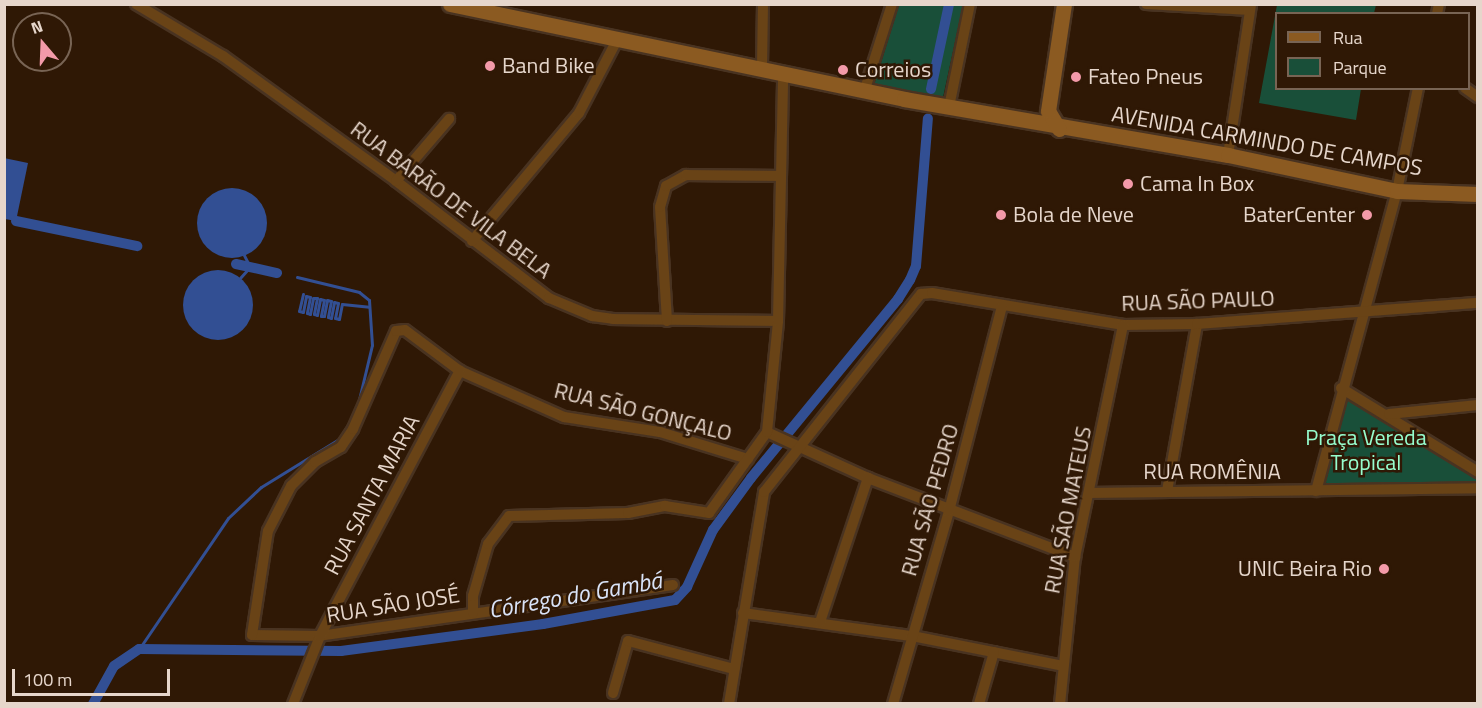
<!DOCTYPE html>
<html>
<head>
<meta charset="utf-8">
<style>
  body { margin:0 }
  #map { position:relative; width:1482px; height:708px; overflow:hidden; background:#2f1805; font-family:"Titillium Web",sans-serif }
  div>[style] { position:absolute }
  .green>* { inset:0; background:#194f39 }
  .water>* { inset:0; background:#324f93 }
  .round { border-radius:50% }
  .stream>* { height:3px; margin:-1.5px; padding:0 1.5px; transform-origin:1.5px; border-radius:1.5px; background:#324f93 }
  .canal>* { height:10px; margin:-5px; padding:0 5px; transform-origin:5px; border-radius:5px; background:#324f93 }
  .roads { filter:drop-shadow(2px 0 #493321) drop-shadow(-2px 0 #493321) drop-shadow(0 2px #493321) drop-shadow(0 -2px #493321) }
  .minor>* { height:10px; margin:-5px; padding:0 5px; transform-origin:5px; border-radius:5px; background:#694316 }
  .secondary>* { height:15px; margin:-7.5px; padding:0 7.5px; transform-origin:7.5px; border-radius:7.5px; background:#8b5a21 }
  .dots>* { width:16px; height:16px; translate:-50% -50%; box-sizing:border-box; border:3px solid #2f1805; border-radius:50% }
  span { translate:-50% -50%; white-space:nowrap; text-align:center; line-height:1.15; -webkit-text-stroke:5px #2f1805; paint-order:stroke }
  .poi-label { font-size:22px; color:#e6d6cb }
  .left { translate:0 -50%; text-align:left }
  .right { translate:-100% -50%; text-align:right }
  .street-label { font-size:22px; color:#e6d6cb }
  .park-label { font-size:22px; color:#96fdce }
  .water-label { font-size:24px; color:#d9e3f7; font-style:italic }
  .frame { position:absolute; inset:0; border:6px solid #e6d6cb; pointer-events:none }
  .legend { position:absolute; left:1275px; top:12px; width:195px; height:78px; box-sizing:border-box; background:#2f1805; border:2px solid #786454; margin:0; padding:8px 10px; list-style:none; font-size:18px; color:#e6d6cb }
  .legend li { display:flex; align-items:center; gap:12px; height:30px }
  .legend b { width:30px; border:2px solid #786454 }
  .north { position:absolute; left:12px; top:12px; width:60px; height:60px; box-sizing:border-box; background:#2f1805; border:2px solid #786454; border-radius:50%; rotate:341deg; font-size:16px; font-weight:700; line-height:24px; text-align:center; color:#e6d6cb }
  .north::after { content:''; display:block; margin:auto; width:21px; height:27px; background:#f39aa9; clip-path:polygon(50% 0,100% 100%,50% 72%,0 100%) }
  .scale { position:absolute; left:12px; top:669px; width:158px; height:27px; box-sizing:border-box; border:3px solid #e6d6cb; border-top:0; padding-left:8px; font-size:18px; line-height:21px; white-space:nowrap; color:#e6d6cb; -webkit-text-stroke:4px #2f1805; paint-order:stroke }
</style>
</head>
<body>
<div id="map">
  <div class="green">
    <i style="clip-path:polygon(899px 5px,963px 5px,942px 102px,874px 85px)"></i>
    <i style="clip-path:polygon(1277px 5px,1376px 5px,1374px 13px,1276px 14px,1276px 88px,1361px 89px,1356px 120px,1259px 103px)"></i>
    <i style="clip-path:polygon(1346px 398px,1477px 480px,1478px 483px,1328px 486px,1324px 479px)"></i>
  </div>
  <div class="water">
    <i style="clip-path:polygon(4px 158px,28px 163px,16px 221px,5px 219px)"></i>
    <i class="round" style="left:197px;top:188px;width:70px;height:70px"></i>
    <i class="round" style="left:183px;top:270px;width:70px;height:70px"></i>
  </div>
  <div class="stream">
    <i style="left:297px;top:277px;width:64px;rotate:13.6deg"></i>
    <i style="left:359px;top:292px;width:13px;rotate:39deg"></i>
    <i style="left:369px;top:300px;width:45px;rotate:86.2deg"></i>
    <i style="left:372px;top:345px;width:65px;rotate:103.4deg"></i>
    <i style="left:240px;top:278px;width:15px;rotate:-48deg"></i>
    <i style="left:250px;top:267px;width:13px;rotate:-117deg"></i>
    <i style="left:303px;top:294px;width:17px;rotate:103deg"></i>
    <i style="left:299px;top:311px;width:4px;rotate:14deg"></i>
    <i style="left:303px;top:312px;width:16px;rotate:-79deg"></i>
    <i style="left:306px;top:296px;width:4px;rotate:14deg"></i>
    <i style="left:310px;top:297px;width:16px;rotate:101deg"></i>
    <i style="left:307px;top:313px;width:3px;rotate:18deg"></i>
    <i style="left:310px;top:314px;width:16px;rotate:-79deg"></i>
    <i style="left:313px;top:298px;width:4px"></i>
    <i style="left:317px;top:298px;width:16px;rotate:101deg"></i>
    <i style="left:314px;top:314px;width:3px;rotate:18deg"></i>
    <i style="left:317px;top:315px;width:16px;rotate:-79deg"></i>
    <i style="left:320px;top:299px;width:4px;rotate:14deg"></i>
    <i style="left:324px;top:300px;width:16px;rotate:101deg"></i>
    <i style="left:321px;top:316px;width:3px"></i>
    <i style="left:324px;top:316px;width:16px;rotate:-79deg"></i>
    <i style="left:327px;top:300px;width:4px;rotate:14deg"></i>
    <i style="left:331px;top:301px;width:16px;rotate:101deg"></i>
    <i style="left:328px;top:317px;width:3px;rotate:18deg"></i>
    <i style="left:331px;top:318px;width:16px;rotate:-79deg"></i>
    <i style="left:334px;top:302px;width:4px;rotate:14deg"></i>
    <i style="left:338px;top:303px;width:15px;rotate:101deg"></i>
    <i style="left:335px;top:318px;width:4px;rotate:14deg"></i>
    <i style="left:339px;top:319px;width:15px;rotate:-79deg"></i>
    <i style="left:342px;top:304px;width:27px;rotate:6deg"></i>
    <i style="left:139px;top:649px;width:158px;rotate:-55.8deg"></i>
    <i style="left:228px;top:518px;width:45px;rotate:-43.2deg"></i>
    <i style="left:261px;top:487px;width:92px;rotate:-31.6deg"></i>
    <i style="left:339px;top:439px;width:26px;rotate:-58deg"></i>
  </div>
  <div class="canal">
    <i style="left:931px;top:89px;width:87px;rotate:-78deg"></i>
    <i style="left:16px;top:221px;width:124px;rotate:11.7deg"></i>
    <i style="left:236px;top:264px;width:42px;rotate:12.4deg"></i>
    <i style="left:93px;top:704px;width:43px;rotate:-61.1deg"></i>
    <i style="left:114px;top:666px;width:30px;rotate:-34deg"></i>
    <i style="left:139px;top:649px;width:202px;rotate:0.6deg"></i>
    <i style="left:341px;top:651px;width:204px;rotate:-7.6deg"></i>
    <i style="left:543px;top:624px;width:134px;rotate:-10.3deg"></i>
    <i style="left:675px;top:600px;width:18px;rotate:-47deg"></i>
    <i style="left:687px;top:587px;width:63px;rotate:-65.5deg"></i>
    <i style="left:713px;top:530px;width:64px;rotate:-53.8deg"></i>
    <i style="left:751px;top:478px;width:232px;rotate:-50.6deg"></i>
    <i style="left:898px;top:299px;width:22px;rotate:-58deg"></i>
    <i style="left:910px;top:280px;width:15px;rotate:-67deg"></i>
    <i style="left:916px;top:266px;width:148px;rotate:-85.4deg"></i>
  </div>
  <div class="roads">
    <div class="minor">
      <i style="left:136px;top:4px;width:101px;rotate:30.9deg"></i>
      <i style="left:223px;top:56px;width:213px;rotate:35.8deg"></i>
      <i style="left:396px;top:181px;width:193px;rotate:37.4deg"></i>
      <i style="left:549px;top:298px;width:47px;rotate:22.7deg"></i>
      <i style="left:592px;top:316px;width:21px;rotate:8deg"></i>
      <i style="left:613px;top:319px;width:165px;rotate:0.7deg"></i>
      <i style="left:1146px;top:4px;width:104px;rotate:3.3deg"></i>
      <i style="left:1437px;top:14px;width:10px;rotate:-79deg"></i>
      <i style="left:762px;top:67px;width:63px;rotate:-89.1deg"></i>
      <i style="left:1465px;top:88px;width:16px;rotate:35deg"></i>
      <i style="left:865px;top:89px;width:89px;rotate:-72.4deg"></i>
      <i style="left:949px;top:107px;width:105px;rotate:-78.5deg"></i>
      <i style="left:1228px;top:155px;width:153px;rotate:-81.3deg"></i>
      <i style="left:396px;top:181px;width:82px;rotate:-49.5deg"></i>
      <i style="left:472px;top:241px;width:167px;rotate:-50.1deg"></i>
      <i style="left:579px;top:113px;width:85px;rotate:-62.5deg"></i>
      <i style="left:667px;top:321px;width:114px;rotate:-93.5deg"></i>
      <i style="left:660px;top:207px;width:22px;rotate:-74deg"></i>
      <i style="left:666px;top:186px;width:23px;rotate:-29deg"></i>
      <i style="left:686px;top:175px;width:95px;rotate:0.6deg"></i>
      <i style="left:1341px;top:388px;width:161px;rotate:31.5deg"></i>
      <i style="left:1389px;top:414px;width:89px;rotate:-5.8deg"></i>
      <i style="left:767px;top:432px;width:111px;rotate:24.5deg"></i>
      <i style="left:868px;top:478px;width:222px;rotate:20.9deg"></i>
      <i style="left:1167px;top:491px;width:170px;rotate:-79.8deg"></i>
      <i style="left:1316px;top:491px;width:311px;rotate:-74.9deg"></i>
      <i style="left:1397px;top:191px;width:105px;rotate:-78.5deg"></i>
      <i style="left:1092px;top:493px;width:386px;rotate:-0.7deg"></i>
      <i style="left:673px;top:585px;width:357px;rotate:171.8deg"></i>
      <i style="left:320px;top:636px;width:68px;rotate:-179.2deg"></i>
      <i style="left:252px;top:635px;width:105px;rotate:-81.3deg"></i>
      <i style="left:268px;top:531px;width:51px;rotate:-62.9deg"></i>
      <i style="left:291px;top:486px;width:34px;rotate:-45deg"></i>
      <i style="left:315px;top:462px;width:30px;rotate:-30deg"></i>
      <i style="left:341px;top:447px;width:22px;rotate:-56deg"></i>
      <i style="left:353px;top:429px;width:107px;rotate:-66.3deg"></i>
      <i style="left:396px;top:331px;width:9px;rotate:-6deg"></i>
      <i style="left:405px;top:330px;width:69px;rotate:36.7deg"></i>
      <i style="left:460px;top:371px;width:114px;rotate:23.9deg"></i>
      <i style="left:564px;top:417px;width:97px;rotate:8.9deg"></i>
      <i style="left:660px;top:432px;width:92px;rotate:17.1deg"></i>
      <i style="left:473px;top:613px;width:17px;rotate:-90deg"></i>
      <i style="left:473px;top:596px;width:54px;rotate:-73.9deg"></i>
      <i style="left:488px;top:544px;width:35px;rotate:-53deg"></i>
      <i style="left:509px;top:516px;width:119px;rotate:-1.4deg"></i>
      <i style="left:628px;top:513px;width:38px;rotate:-11deg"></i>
      <i style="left:665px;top:506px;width:45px;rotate:9deg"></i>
      <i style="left:709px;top:513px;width:100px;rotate:-54.4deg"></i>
      <i style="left:767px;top:432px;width:112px;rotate:-84.3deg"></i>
      <i style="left:778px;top:321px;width:247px;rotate:-88.8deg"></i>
      <i style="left:743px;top:613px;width:171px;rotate:7.8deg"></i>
      <i style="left:912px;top:636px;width:154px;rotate:11.2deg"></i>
      <i style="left:820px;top:622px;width:152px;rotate:-71.6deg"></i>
      <i style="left:613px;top:693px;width:54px;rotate:-73.9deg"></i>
      <i style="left:628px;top:641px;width:110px;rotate:14.8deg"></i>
      <i style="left:293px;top:704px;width:73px;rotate:-68.3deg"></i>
      <i style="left:320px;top:636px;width:300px;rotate:-62.2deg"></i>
      <i style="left:729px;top:704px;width:215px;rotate:-80.6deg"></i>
      <i style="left:764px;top:492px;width:253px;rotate:-51.6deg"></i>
      <i style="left:921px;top:294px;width:11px;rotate:-5deg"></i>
      <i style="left:932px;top:293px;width:194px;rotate:9.5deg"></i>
      <i style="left:1123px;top:325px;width:74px;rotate:-0.8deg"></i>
      <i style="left:1197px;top:324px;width:282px;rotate:-4.3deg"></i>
      <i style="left:893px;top:704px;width:201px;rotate:-73.8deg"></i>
      <i style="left:949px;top:511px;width:212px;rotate:-75.5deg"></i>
      <i style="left:979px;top:704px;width:54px;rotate:-73.9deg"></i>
      <i style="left:1060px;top:704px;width:148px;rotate:-84.2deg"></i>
      <i style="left:1075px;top:557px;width:237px;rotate:-78.3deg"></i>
    </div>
    <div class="secondary">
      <i style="left:450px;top:4px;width:464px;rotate:11.8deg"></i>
      <i style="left:904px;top:99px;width:329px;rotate:9.8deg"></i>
      <i style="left:1228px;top:155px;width:173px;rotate:12deg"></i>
      <i style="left:1397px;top:191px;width:81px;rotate:2.1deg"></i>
      <i style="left:1059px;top:129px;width:21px;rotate:-121deg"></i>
      <i style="left:1048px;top:111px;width:108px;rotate:-81.5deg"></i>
    </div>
  </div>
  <div class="dots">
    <i style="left:490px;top:66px;background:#f39aa9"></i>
    <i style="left:843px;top:70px;background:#f39aa9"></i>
    <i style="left:1076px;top:77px;background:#f39aa9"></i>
    <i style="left:1128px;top:184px;background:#f39aa9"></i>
    <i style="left:1001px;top:215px;background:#f39aa9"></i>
    <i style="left:1367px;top:215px;background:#f39aa9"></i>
    <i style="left:1384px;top:569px;background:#f39aa9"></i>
  </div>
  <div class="poi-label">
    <span class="left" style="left:502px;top:66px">Band Bike</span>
    <span class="left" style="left:855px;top:70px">Correios</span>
    <span class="left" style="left:1088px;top:77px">Fateo Pneus</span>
    <span class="left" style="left:1140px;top:184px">Cama In Box</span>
    <span class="left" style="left:1013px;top:215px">Bola de Neve</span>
    <span class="right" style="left:1355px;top:215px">BaterCenter</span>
    <span class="right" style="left:1372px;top:569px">UNIC Beira Rio</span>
  </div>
  <div class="street-label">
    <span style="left:1267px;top:141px;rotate:10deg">AVENIDA CARMINDO DE CAMPOS</span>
    <span style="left:451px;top:200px;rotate:37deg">RUA BARÃO DE VILA BELA</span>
    <span style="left:1198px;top:301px;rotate:-2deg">RUA SÃO PAULO</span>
    <span style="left:643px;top:412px;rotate:14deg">RUA SÃO GONÇALO</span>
    <span style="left:1212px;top:472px">RUA ROMÊNIA</span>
    <span style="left:372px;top:495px;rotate:-62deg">RUA SANTA MARIA</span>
    <span style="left:930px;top:500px;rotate:-74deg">RUA SÃO PEDRO</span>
    <span style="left:1068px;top:510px;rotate:-79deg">RUA SÃO MATEUS</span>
    <span style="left:393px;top:605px;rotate:-9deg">RUA SÃO JOSÉ</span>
  </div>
  <div class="park-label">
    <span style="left:1366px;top:450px">Praça Vereda<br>Tropical</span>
  </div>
  <div class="water-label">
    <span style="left:575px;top:595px;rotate:-10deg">Córrego do Gambá</span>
  </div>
  <div class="frame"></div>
  <ul class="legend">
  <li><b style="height:8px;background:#8b5a21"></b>Rua</li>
  <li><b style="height:16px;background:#194f39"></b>Parque</li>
  </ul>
  <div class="north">N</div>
  <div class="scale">100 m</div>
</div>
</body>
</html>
